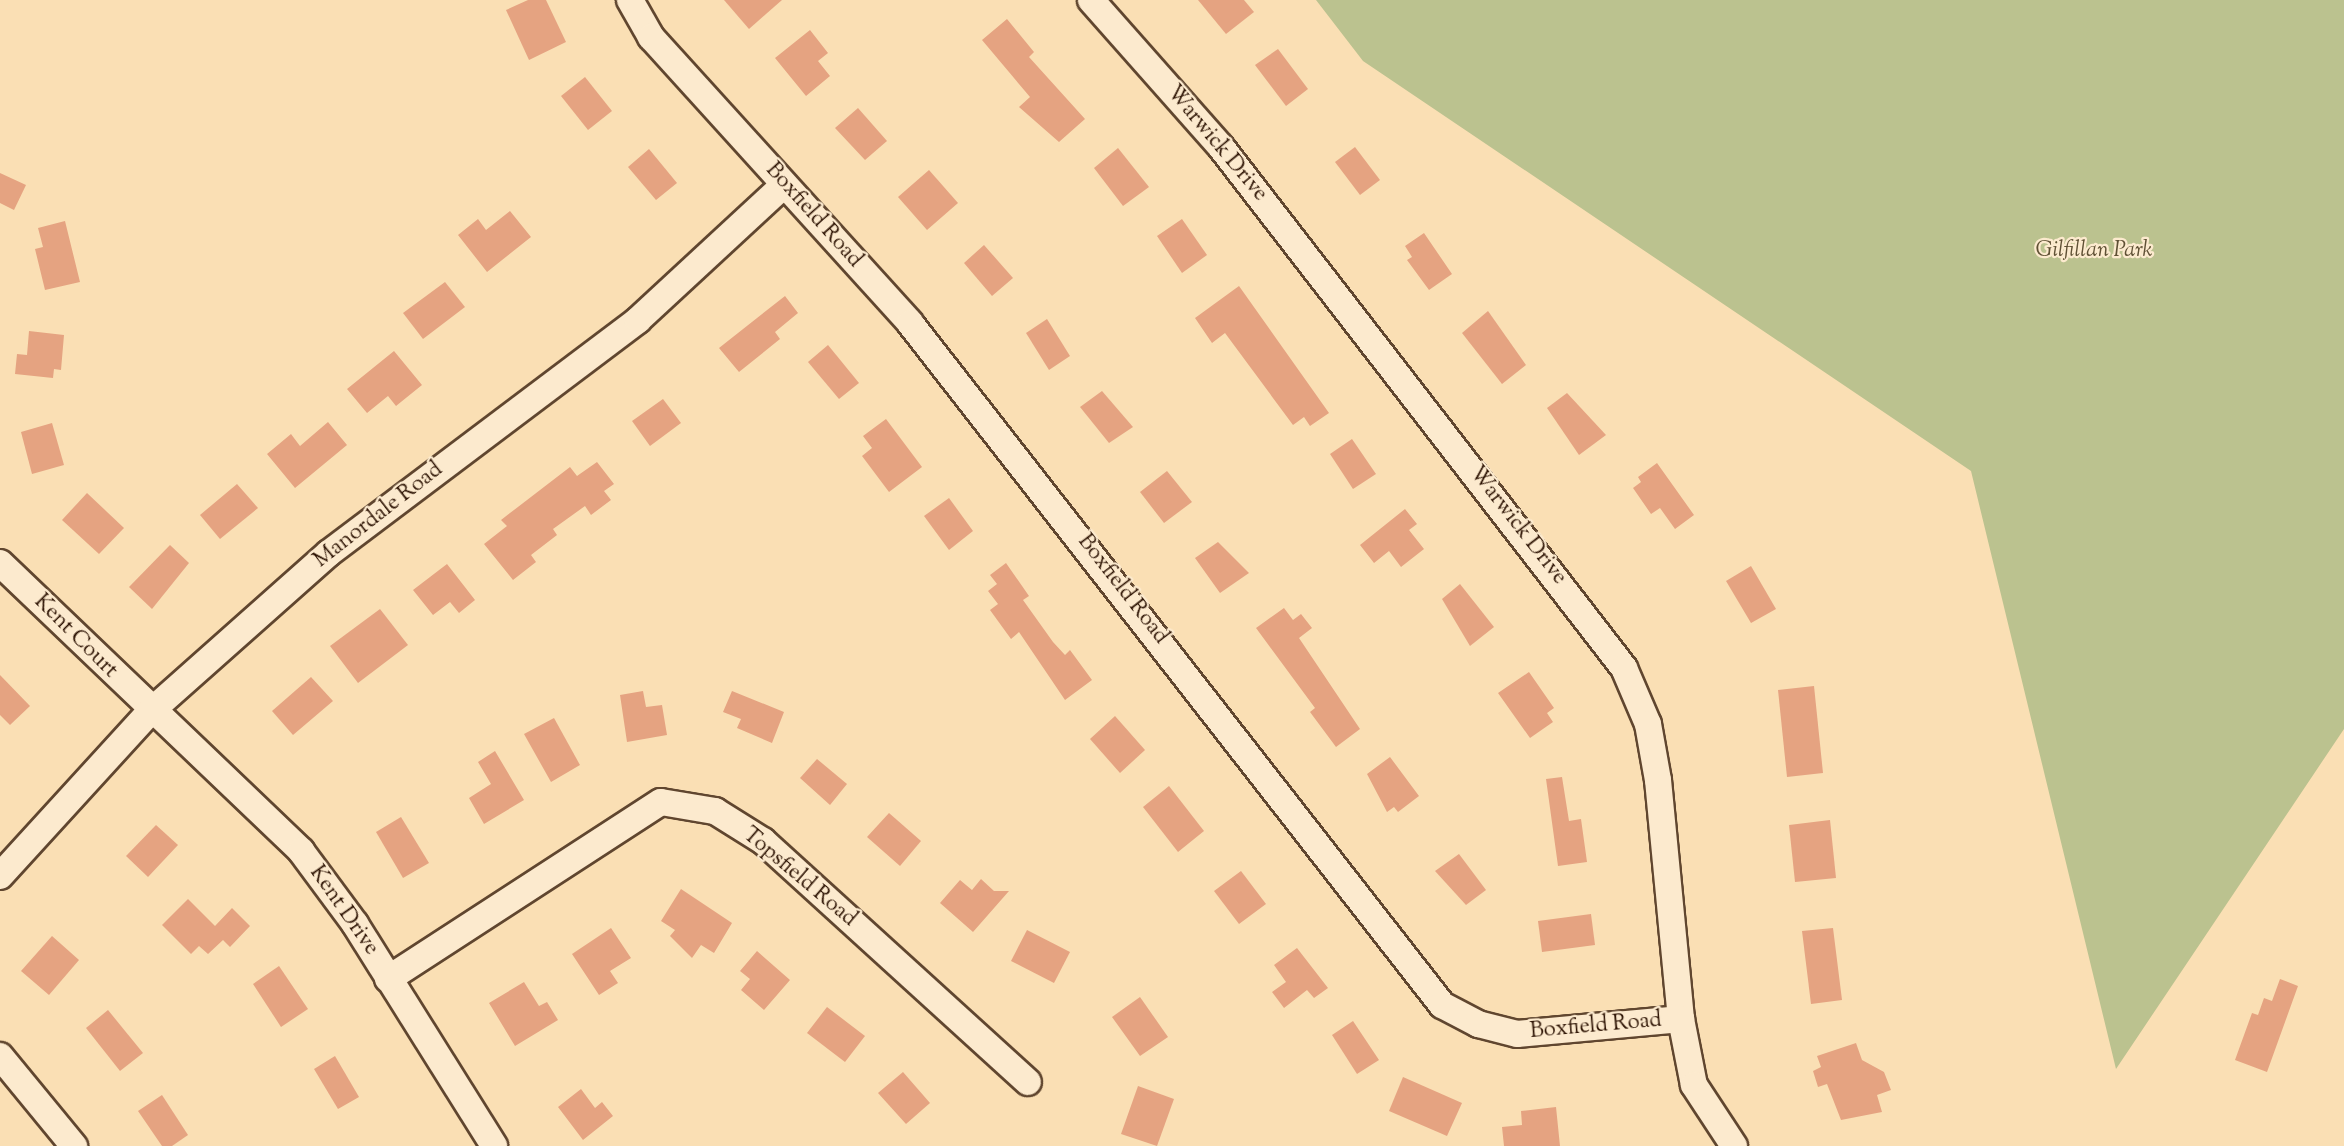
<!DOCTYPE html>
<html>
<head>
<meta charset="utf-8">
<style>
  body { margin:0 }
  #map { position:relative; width:2344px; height:1146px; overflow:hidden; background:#fadfb4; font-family:"Sorts Mill Goudy",serif }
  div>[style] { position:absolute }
  .green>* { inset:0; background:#bbc28f }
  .building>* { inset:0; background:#e5a381 }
  .roads { filter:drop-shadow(2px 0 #60462f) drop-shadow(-2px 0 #60462f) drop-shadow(0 2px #60462f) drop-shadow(0 -2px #60462f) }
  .minor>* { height:26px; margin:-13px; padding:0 13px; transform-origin:13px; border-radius:13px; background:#fceace }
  span { translate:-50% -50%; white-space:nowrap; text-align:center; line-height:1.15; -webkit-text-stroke:4.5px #fceace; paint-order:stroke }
  .street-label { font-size:22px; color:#2d1303 }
  .park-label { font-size:22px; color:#5f5034; font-style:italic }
</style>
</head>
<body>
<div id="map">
  <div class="green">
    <i style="clip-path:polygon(1316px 0,2344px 0,2344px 729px,2116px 1069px,1971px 471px,1363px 61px)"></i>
  </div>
  <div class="building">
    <i style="clip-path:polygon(528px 0,546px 0,566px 42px,529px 60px,506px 10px)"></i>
    <i style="clip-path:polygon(724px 0,782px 0,749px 29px)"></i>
    <i style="clip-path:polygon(1198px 0,1244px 0,1254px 12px,1226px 34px)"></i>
    <i style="clip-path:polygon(1007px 19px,1034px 52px,1029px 57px,1085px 119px,1059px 142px,1019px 107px,1030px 97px,982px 40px)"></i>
    <i style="clip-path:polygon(810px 30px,828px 53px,818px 61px,830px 76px,806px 96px,775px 58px)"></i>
    <i style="clip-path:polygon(1278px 49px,1308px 89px,1286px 106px,1255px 65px)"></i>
    <i style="clip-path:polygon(585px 77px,612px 111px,588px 130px,561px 96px)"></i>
    <i style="clip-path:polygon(858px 108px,887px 141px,865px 160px,835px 128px)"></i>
    <i style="clip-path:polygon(1355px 147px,1380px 180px,1360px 195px,1335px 162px)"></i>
    <i style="clip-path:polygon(1118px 148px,1149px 187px,1123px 206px,1094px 168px)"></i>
    <i style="clip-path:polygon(649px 149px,677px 183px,656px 200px,628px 167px)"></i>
    <i style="clip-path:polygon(929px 170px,958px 203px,927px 230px,898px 197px)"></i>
    <i style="clip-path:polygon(0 173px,26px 185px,14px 210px,0 203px)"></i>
    <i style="clip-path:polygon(510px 211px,531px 237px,487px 272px,458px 235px,478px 219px,486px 230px)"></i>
    <i style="clip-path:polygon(1182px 219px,1207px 255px,1182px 273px,1157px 236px)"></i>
    <i style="clip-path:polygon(65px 221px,80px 282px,45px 290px,35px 249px,43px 247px,38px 228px)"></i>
    <i style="clip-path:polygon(1424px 233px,1452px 274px,1429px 290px,1407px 260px,1412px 257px,1405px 246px)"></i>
    <i style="clip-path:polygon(984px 245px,1013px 278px,992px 296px,964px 263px)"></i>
    <i style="clip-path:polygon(445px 282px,465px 307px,423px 339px,403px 313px)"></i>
    <i style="clip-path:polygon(1239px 286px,1329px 413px,1310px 426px,1304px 417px,1293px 425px,1225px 333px,1212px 343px,1195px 318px)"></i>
    <i style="clip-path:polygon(785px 296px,798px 313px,775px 332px,780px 339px,739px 372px,719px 348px)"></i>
    <i style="clip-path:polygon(1488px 311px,1526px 365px,1502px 384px,1462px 333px)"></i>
    <i style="clip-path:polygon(1047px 319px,1070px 356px,1049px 370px,1026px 333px)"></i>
    <i style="clip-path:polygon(29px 331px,64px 335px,61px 370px,54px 369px,53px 378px,15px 374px,17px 354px,27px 355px)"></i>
    <i style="clip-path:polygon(828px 345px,859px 383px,839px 399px,808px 362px)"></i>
    <i style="clip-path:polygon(394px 351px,422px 385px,396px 406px,388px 396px,367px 413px,347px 389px)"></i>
    <i style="clip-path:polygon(1102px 391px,1133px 427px,1109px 443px,1080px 407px)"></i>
    <i style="clip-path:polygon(1567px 393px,1606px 435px,1579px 455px,1547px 408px)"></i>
    <i style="clip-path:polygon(663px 399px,681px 423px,650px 446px,632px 421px)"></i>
    <i style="clip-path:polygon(886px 419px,922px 467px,889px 492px,862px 456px,872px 448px,863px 436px)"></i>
    <i style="clip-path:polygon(328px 422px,347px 445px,295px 488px,267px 454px,291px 434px,300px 446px)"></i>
    <i style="clip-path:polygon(52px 423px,64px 465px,32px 474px,21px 432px)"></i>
    <i style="clip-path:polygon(1352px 439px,1376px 474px,1353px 489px,1330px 454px)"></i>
    <i style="clip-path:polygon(597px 462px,614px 484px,604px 491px,611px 500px,591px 515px,585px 506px,553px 529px,557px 535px,531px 555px,536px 562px,513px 580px,484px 544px,507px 526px,501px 520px,570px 467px,577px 476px)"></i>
    <i style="clip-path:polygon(1657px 463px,1694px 515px,1675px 529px,1660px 508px,1651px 514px,1633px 488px,1641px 482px,1638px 477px)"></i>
    <i style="clip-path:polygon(1167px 471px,1192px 502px,1164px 523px,1140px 492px)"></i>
    <i style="clip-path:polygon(237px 484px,258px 508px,220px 539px,200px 515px)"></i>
    <i style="clip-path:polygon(87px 493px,124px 528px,99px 554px,62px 520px)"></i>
    <i style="clip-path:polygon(949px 498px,973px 531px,949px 550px,924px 516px)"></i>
    <i style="clip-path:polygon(1405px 509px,1417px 524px,1409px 530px,1424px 549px,1401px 567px,1389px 551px,1374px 563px,1360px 545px)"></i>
    <i style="clip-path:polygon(1218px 542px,1249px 573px,1220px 593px,1195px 558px)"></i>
    <i style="clip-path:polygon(170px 545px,189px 563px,152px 609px,129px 587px)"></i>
    <i style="clip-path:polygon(1006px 563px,1029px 596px,1023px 600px,1053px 642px,1065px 655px,1070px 650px,1092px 680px,1065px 700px,1019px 632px,1011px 639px,990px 610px,998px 604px,988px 591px,997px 584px,990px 575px)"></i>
    <i style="clip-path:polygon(447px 564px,475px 600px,459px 613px,450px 602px,433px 615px,413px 590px)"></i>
    <i style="clip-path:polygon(1751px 566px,1776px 609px,1751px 623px,1726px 581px)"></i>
    <i style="clip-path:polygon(1460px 584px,1494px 627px,1470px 646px,1442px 599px)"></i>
    <i style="clip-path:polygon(1284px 608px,1293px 620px,1301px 614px,1312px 628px,1299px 638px,1360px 729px,1336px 747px,1310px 712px,1315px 708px,1256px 628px)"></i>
    <i style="clip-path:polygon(380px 609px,408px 645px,358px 683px,330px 646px)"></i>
    <i style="clip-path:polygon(1529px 672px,1554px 708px,1547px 713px,1553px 722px,1530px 738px,1498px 693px)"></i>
    <i style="clip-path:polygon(0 675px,30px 706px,10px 725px,0 715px)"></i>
    <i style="clip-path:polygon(311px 677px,333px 701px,293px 735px,272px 711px)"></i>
    <i style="clip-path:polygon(1814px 686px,1823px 773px,1787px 777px,1778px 690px)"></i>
    <i style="clip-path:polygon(643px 691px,646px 707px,662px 705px,667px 735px,627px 742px,620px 695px)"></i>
    <i style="clip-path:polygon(732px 691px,784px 712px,772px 743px,737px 728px,741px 719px,723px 712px)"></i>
    <i style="clip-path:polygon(1115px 716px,1145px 750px,1120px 773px,1090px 739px)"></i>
    <i style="clip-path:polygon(554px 718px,580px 765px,551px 782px,524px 734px)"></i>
    <i style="clip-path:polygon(495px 751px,524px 800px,484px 824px,469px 798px,491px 784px,478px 762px)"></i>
    <i style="clip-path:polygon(1390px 757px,1419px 796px,1398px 812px,1394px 807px,1387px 812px,1367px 774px)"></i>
    <i style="clip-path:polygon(817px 759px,847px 784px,830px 805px,800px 778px)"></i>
    <i style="clip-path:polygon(1562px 777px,1569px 821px,1581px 819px,1587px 862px,1558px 866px,1546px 779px)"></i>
    <i style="clip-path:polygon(1169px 786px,1204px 831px,1178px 852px,1143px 807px)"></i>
    <i style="clip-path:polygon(889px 813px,921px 841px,900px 866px,867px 837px)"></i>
    <i style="clip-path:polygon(401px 817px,429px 863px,403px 878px,376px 832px)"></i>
    <i style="clip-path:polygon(1830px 820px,1836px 878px,1795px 882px,1789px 825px)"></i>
    <i style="clip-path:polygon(156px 825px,178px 845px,148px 877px,126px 856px)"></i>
    <i style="clip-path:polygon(1459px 854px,1486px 890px,1466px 905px,1435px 871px)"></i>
    <i style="clip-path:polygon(1241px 871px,1266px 904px,1239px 924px,1214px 891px)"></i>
    <i style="clip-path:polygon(981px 879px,994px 891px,1009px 891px,973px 932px,940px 903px,960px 880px,972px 890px)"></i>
    <i style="clip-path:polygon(681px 889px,732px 923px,714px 953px,701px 945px,692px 958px,670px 936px,675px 930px,661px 921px)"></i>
    <i style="clip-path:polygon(188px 899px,215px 926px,232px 908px,250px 926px,230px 947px,223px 940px,208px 954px,199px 946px,191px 954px,162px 925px)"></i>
    <i style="clip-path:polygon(1591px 914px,1595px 945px,1542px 952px,1538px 921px)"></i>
    <i style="clip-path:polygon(611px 928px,631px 958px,610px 971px,618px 983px,599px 995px,572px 954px)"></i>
    <i style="clip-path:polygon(1833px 928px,1842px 1000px,1811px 1004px,1802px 931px)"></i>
    <i style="clip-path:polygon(1027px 930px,1070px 952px,1054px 983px,1011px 961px)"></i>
    <i style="clip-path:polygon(52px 936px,79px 960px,49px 995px,21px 971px)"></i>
    <i style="clip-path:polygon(1297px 948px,1328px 988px,1314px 998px,1307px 990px,1284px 1008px,1272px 992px,1286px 982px,1274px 965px)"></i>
    <i style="clip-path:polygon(757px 951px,790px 980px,764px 1010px,741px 990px,750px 979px,740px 971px)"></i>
    <i style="clip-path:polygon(279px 966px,308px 1009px,281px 1027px,253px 984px)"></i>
    <i style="clip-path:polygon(2280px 979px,2298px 986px,2267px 1072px,2235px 1060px,2252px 1013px,2258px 1015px,2264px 998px,2272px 1001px)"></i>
    <i style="clip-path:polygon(524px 982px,539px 1006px,547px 1002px,558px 1020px,515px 1046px,489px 1003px)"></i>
    <i style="clip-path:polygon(1140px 997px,1168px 1037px,1140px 1056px,1112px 1017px)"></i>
    <i style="clip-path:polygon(827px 1007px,865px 1036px,845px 1062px,807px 1033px)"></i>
    <i style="clip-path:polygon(108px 1010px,143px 1053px,120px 1071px,86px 1028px)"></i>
    <i style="clip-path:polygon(1353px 1021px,1379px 1060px,1357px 1074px,1332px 1035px)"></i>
    <i style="clip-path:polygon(1856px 1043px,1862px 1060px,1884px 1072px,1891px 1090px,1877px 1095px,1882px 1112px,1841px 1120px,1827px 1084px,1818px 1087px,1813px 1071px,1821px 1067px,1817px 1056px)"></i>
    <i style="clip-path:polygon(335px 1056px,359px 1097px,338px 1109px,314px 1069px)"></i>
    <i style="clip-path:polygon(903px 1072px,930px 1103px,906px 1124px,878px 1093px)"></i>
    <i style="clip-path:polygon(1403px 1077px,1462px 1103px,1447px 1136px,1389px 1111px)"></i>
    <i style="clip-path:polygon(1138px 1086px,1174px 1099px,1157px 1146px,1121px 1134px)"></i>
    <i style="clip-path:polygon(581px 1089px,595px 1108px,602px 1102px,613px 1116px,583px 1140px,558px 1107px)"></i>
    <i style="clip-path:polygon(162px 1095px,188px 1135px,172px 1146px,162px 1146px,138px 1111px)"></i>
    <i style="clip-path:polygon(1556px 1107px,1560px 1146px,1504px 1146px,1502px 1127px,1522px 1125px,1521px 1111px)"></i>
  </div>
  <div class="roads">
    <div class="minor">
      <i style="left:630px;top:0;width:43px;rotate:60.4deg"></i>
      <i style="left:651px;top:37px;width:386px;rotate:47.8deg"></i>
      <i style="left:910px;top:323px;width:865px;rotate:52.04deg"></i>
      <i style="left:1442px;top:1005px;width:41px;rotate:27.8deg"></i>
      <i style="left:1478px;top:1024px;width:40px;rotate:14.4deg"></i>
      <i style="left:1517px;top:1034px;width:165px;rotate:-5.2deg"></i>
      <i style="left:1091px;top:0;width:196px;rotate:48.5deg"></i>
      <i style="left:1221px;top:147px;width:659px;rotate:52.28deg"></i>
      <i style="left:1624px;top:668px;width:61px;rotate:66.8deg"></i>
      <i style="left:1648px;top:724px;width:57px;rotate:79.9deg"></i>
      <i style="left:1658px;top:780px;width:240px;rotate:84.5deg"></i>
      <i style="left:1681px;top:1019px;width:67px;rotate:78.9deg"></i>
      <i style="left:1694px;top:1085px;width:73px;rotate:56.7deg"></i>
      <i style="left:0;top:563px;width:417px;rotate:43.7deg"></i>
      <i style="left:301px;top:851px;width:91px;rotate:53.5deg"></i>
      <i style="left:355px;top:924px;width:262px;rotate:57.9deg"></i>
      <i style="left:0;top:876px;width:222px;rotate:-47.6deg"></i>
      <i style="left:150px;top:712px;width:239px;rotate:-41.6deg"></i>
      <i style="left:329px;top:553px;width:387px;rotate:-37deg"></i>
      <i style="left:638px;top:320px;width:199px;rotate:-42.8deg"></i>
      <i style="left:388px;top:979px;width:325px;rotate:-33deg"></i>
      <i style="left:661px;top:802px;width:55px;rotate:9.5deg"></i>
      <i style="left:715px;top:811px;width:57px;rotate:32deg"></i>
      <i style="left:763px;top:841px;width:358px;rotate:42.3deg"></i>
      <i style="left:0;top:1056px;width:117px;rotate:50.6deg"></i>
    </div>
  </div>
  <div class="street-label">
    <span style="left:1216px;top:144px;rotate:50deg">Warwick Drive</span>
    <span style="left:813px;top:216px;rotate:48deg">Boxfield Road</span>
    <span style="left:379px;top:516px;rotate:-38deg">Manordale Road</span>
    <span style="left:1517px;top:526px;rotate:52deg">Warwick Drive</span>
    <span style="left:1122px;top:590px;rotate:52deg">Boxfield Road</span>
    <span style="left:75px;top:637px;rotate:45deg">Kent Court</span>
    <span style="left:799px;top:878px;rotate:40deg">Topsfield Road</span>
    <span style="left:343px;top:911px;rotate:55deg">Kent Drive</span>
    <span style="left:1596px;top:1027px;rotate:-5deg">Boxfield Road</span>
  </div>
  <div class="park-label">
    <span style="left:2094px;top:252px">Gilfillan Park</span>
  </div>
</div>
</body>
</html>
